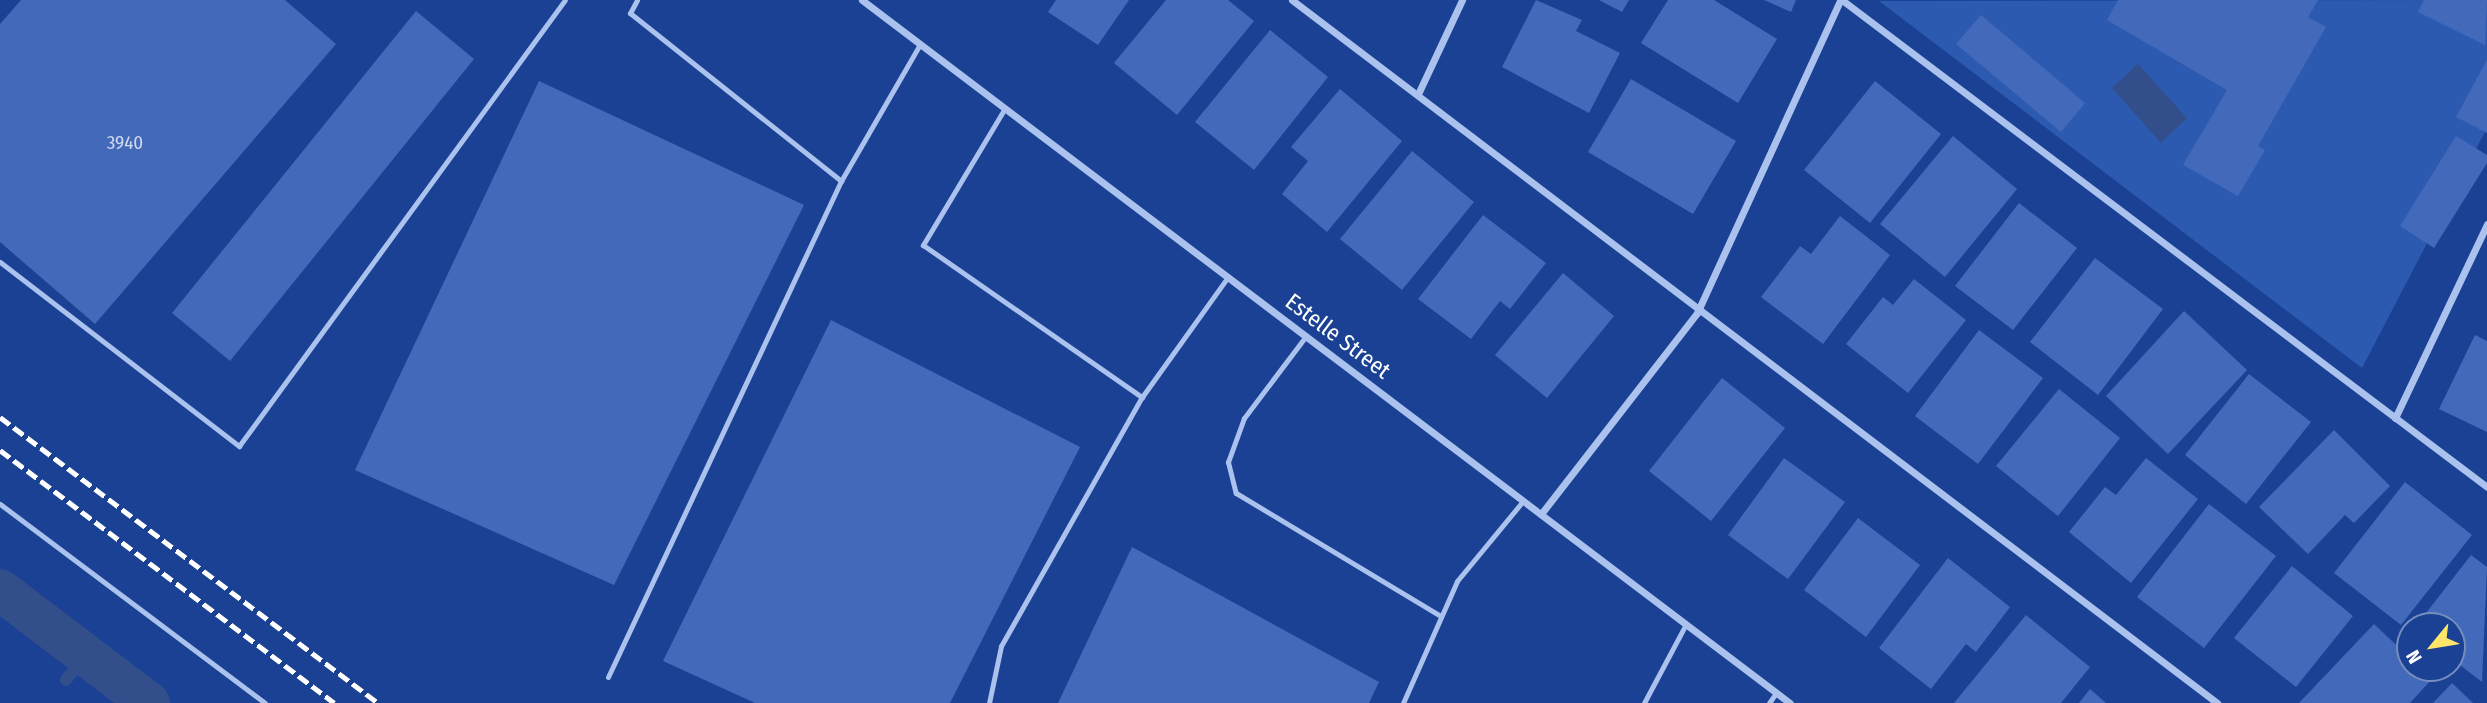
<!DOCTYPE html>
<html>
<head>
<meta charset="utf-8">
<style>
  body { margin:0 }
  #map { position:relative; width:2487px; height:703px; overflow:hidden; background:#1a4193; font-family:"Fira Sans Condensed",sans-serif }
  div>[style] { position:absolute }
  .green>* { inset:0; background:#2d5ab1 }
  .water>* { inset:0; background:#324f8c }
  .stream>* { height:12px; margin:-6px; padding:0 6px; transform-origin:6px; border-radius:6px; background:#324f8c }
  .canal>* { height:42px; margin:-21px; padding:0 21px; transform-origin:21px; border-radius:21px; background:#324f8c }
  .building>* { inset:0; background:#436aba }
  .service>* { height:5px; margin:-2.5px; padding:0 2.5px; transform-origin:2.5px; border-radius:2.5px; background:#abc2ef }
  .minor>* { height:7px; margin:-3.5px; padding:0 3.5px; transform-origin:3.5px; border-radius:3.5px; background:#abc2ef }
  .rail>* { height:5px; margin-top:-2.5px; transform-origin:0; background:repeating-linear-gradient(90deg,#fff 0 12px,transparent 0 17px) }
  span { translate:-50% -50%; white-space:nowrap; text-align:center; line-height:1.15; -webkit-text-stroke:6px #1a4193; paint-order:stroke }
  .number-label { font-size:19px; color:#d0daee }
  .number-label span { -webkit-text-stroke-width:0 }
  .street-label { font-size:23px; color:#fff }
  .north { position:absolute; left:2396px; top:612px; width:70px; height:70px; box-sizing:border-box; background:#1a4193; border:2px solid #768dbe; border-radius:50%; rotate:240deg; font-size:19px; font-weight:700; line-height:28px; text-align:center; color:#fff }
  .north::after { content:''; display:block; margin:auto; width:24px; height:32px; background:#ffe569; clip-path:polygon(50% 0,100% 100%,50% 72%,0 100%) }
</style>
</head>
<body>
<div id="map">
  <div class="green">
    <i style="clip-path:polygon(2487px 0,2487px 128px,2362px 368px,1879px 1px)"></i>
  </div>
  <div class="water">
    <i style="clip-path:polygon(2138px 64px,2187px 118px,2161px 143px,2112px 88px)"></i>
  </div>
  <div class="stream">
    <i style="left:66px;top:680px;width:31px;rotate:-53deg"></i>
  </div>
  <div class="canal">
    <i style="left:0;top:590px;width:187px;rotate:37.2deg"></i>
  </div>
  <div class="building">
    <i style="clip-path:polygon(21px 0,285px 0,336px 44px,95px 324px,0 242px,0 24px)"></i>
    <i style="clip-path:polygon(1056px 0,1129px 0,1098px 45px,1048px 12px)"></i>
    <i style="clip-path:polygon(1166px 0,1228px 0,1254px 21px,1177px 115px,1114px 63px)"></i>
    <i style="clip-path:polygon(1536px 0,1582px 20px,1576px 31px,1620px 53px,1589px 113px,1502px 67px)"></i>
    <i style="clip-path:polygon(1599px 0,1629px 0,1622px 12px)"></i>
    <i style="clip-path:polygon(1668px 0,1714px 0,1777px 39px,1738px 103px,1641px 43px)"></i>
    <i style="clip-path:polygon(1764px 0,1796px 0,1791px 12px)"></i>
    <i style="clip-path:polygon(2118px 0,2318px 0,2308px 17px,2326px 27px,2258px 146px,2265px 150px,2238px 196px,2183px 165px,2227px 90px,2107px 20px)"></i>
    <i style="clip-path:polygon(2424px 0,2487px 0,2485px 45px,2418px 12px)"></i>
    <i style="clip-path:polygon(416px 11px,474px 59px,230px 361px,172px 313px)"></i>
    <i style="clip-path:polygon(1981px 15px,2085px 103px,2061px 132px,1956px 44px)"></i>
    <i style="clip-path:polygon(1270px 30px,1328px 77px,1254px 170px,1195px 122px)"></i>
    <i style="clip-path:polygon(2487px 60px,2487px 133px,2456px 117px)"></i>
    <i style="clip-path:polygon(1631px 79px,1736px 141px,1693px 214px,1588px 152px)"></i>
    <i style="clip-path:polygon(539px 81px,804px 205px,614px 585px,355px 470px)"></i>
    <i style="clip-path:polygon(1875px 81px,1941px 134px,1870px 223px,1804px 170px)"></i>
    <i style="clip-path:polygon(1340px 89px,1402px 141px,1327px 232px,1282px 194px,1308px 161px,1291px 147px)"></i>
    <i style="clip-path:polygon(1953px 136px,2017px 189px,1945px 277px,1880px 224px)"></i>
    <i style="clip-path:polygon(2456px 136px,2487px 155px,2487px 163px,2434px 248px,2400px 226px)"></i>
    <i style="clip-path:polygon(1412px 151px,1474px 202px,1402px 290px,1340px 239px)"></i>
    <i style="clip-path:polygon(2019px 203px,2077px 248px,2013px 330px,1955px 286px)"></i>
    <i style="clip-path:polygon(1483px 215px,1546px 263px,1510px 309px,1500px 301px,1471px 339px,1418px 299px)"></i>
    <i style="clip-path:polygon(1840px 216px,1890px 255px,1823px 344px,1761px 297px,1800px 246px,1811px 254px)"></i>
    <i style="clip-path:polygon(2095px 258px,2163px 309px,2098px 395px,2030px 342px)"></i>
    <i style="clip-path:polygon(1563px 273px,1614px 316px,1547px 398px,1495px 355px)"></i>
    <i style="clip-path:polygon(1914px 279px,1966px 320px,1908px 393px,1846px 344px,1883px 297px,1893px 305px)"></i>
    <i style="clip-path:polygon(2184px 311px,2247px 370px,2168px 454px,2106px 396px)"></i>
    <i style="clip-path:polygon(831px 320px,1080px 447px,950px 703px,755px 703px,663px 661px)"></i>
    <i style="clip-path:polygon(1979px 330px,2043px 378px,1978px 464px,1915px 416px)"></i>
    <i style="clip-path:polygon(2475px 335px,2487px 341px,2487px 432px,2439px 409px)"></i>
    <i style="clip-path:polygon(2249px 374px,2311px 422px,2246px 504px,2185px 455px)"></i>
    <i style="clip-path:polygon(1722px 378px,1785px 428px,1711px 521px,1649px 471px)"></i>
    <i style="clip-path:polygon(2059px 389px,2120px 438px,2058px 516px,1996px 466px)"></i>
    <i style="clip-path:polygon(2334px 430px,2390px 486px,2354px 523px,2345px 515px,2308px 554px,2259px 507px)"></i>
    <i style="clip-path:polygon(1784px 458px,1845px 502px,1788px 579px,1728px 535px)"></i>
    <i style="clip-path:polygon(2146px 458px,2198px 499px,2131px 583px,2069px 532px,2105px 487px,2116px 495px)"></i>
    <i style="clip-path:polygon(2405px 482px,2472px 535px,2401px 625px,2334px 573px)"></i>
    <i style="clip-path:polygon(2209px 504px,2276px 556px,2204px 648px,2137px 597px)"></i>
    <i style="clip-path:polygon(1858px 518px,1920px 565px,1866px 637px,1804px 590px)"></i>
    <i style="clip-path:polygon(1132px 547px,1379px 682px,1369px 703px,1058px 703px)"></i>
    <i style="clip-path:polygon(2471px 555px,2487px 567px,2482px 682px,2452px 659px,2452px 626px,2416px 626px)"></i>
    <i style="clip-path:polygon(1948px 558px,2010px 607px,1976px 652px,1966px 644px,1931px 689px,1879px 648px)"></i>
    <i style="clip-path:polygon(2292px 566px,2353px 616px,2296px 687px,2234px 638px)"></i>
    <i style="clip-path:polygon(2026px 615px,2090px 667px,2061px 703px,1954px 703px)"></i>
    <i style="clip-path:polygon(2374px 624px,2410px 658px,2410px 668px,2432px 679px,2410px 703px,2299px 703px)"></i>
    <i style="clip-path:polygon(2452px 683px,2473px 703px,2433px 703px)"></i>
    <i style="clip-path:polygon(2090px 689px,2106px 703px,2079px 703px)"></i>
  </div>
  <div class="service">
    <i style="left:637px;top:0;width:15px;rotate:118deg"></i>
    <i style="left:630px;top:13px;width:270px;rotate:38.5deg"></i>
    <i style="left:1005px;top:108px;width:160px;rotate:120.9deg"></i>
    <i style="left:923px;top:245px;width:267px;rotate:34.8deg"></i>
    <i style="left:1142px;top:397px;width:148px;rotate:-54.4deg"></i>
    <i style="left:0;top:262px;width:302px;rotate:37.6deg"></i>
    <i style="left:239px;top:446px;width:552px;rotate:-53.84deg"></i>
    <i style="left:1306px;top:336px;width:103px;rotate:127.1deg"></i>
    <i style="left:1244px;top:418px;width:47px;rotate:110deg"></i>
    <i style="left:1228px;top:462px;width:32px;rotate:76deg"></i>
    <i style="left:1236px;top:493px;width:239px;rotate:31deg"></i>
    <i style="left:0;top:504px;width:331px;rotate:36.9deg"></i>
    <i style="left:608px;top:677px;width:548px;rotate:-64.84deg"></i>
    <i style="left:841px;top:181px;width:158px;rotate:-60deg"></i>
    <i style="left:989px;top:703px;width:58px;rotate:-78.1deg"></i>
    <i style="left:1001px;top:646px;width:286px;rotate:-60.5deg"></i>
    <i style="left:1403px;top:703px;width:133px;rotate:-66.1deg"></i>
    <i style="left:1457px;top:581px;width:104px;rotate:-50.5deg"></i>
    <i style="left:1644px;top:703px;width:89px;rotate:-62deg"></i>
    <i style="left:1769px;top:703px;width:12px;rotate:-55deg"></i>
  </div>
  <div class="minor">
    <i style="left:862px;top:0;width:1164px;rotate:37.15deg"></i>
    <i style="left:1292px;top:0;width:1162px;rotate:37.23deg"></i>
    <i style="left:1842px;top:0;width:808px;rotate:37.05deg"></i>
    <i style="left:1418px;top:94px;width:104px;rotate:-64.9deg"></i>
    <i style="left:2395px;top:418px;width:215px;rotate:-64.6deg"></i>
    <i style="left:1541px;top:514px;width:254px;rotate:-52.2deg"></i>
    <i style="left:1697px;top:313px;width:344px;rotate:-65.4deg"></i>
  </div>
  <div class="rail">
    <i style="left:0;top:417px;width:474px;rotate:37.1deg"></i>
    <i style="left:0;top:450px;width:419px;rotate:37.1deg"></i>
  </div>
  <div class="number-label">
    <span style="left:125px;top:143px">3940</span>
  </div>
  <div class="street-label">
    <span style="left:1338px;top:336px;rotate:37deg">Estelle Street</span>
  </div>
  <div class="north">N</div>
</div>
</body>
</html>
